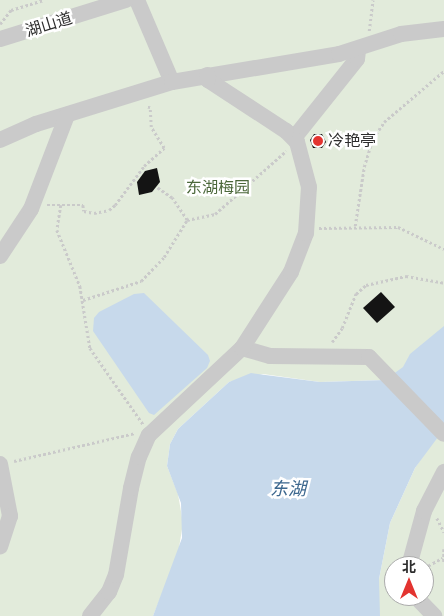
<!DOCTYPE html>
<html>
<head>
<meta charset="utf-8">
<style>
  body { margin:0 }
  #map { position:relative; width:444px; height:616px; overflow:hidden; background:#fff; font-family:Helvetica,"Noto Sans SC",sans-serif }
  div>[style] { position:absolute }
  .green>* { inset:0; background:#e2ebdb }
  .water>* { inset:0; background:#c7d9eb }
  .building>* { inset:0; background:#141414 }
  .path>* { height:2.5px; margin-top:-1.25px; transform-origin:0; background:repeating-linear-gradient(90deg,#cacaca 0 2.5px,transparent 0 5px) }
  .minor>* { height:16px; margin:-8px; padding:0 8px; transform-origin:8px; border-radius:8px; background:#cacaca }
  .dots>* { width:14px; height:14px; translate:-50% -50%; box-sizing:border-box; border:2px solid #fff; border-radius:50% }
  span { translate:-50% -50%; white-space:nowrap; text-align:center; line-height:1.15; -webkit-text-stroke:5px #fff; paint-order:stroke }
  .street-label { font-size:16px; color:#2d2d2d }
  .poi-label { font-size:16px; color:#2d2d2d }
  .left { translate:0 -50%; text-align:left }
  .park-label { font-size:16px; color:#4c683b }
  .water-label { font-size:18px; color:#3c678e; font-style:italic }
  .north { position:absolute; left:384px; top:556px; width:50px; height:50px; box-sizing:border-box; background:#fff; border:1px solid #ababab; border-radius:50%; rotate:0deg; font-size:14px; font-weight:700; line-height:20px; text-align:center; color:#2d2d2d }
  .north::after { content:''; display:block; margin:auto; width:18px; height:22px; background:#e33430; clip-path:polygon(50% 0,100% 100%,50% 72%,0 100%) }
</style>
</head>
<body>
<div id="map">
  <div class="green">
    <i style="clip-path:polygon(evenodd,0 0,444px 0,444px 616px,380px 616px,379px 612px,379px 579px,390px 523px,415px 468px,437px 435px,385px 380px,320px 382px,263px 374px,229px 382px,178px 429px,170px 444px,167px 466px,178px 494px,183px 523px,178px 554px,153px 616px,0 616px,0 0,394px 566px,424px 566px,424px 596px,394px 596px,394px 566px)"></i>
  </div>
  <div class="water">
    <i style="clip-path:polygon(144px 293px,208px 355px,210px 361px,207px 368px,154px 415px,149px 413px,93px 331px,94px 318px,99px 312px,134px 294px)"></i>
    <i style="clip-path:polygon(444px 326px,444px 429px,415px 468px,390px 523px,379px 579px,380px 616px,153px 616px,182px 538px,181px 503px,167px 466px,170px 444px,178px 429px,229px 382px,251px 373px,320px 382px,385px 380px,403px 367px,410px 354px)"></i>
  </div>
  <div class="building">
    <i style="clip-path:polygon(314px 134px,322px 134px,326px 142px,322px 148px,313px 148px,310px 140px)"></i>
    <i style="clip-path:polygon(157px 168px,160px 182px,152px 192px,139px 195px,137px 182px,145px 171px)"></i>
    <i style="clip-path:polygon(381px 292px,395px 307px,377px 323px,363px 308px)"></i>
  </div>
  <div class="path">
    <i style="left:0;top:24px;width:18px;rotate:-52deg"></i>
    <i style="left:11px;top:10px;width:34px;rotate:-17deg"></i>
    <i style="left:369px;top:31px;width:31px;rotate:-83deg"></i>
    <i style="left:47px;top:205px;width:36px"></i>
    <i style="left:83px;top:205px;width:6px;rotate:81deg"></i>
    <i style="left:84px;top:211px;width:10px;rotate:11deg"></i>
    <i style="left:94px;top:213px;width:15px;rotate:-11deg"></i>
    <i style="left:109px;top:210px;width:8px;rotate:-40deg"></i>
    <i style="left:115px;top:205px;width:49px;rotate:-53.4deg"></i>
    <i style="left:144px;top:166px;width:27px;rotate:-42deg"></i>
    <i style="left:164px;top:148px;width:25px;rotate:-122deg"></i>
    <i style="left:151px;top:127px;width:19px;rotate:-93deg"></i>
    <i style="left:150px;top:108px;width:4px;rotate:-153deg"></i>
    <i style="left:61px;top:205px;width:25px;rotate:99deg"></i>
    <i style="left:57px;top:230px;width:61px;rotate:67.7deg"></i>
    <i style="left:80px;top:286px;width:63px;rotate:80.8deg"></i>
    <i style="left:90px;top:348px;width:93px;rotate:55.1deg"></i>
    <i style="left:187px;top:220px;width:29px;rotate:-12deg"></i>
    <i style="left:215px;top:214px;width:95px;rotate:-41.6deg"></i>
    <i style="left:355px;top:226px;width:60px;rotate:-81.3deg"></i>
    <i style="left:364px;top:167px;width:30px;rotate:-73deg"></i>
    <i style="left:373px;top:138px;width:19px;rotate:-55deg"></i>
    <i style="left:384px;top:122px;width:79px;rotate:-40.4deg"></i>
    <i style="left:319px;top:228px;width:79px;rotate:-0.7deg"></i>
    <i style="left:398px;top:227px;width:51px;rotate:25.6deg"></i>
    <i style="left:83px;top:300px;width:61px;rotate:-18.1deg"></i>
    <i style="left:141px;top:281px;width:33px;rotate:-46deg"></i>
    <i style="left:164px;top:257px;width:44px;rotate:-58.1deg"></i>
    <i style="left:187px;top:220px;width:27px;rotate:-124deg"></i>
    <i style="left:172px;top:198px;width:19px;rotate:-145deg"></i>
    <i style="left:332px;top:342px;width:17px;rotate:-54deg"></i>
    <i style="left:342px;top:328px;width:37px;rotate:-68deg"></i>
    <i style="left:356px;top:294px;width:13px;rotate:-42deg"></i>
    <i style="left:366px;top:285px;width:41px;rotate:-12.7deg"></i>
    <i style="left:406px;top:276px;width:39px;rotate:10deg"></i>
    <i style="left:14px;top:461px;width:124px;rotate:-13deg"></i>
    <i style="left:437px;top:518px;width:16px;rotate:63deg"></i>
    <i style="left:444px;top:549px;width:13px;rotate:90deg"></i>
    <i style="left:424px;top:568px;width:21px;rotate:-29deg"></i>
  </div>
  <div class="minor">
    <i style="left:137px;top:0;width:89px;rotate:66.9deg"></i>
    <i style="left:0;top:39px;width:132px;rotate:-17.2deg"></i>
    <i style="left:294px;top:138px;width:101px;rotate:-51.4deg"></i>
    <i style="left:357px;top:59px;width:8px;rotate:-83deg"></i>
    <i style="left:0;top:140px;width:39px;rotate:-24deg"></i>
    <i style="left:36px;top:124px;width:142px;rotate:-17.2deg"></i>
    <i style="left:172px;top:82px;width:169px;rotate:-9.5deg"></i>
    <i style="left:339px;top:54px;width:65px;rotate:-17.9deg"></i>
    <i style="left:401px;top:34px;width:43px;rotate:-6.6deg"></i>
    <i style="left:0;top:256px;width:56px;rotate:-56.6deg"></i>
    <i style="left:31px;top:209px;width:101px;rotate:-69deg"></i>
    <i style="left:242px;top:348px;width:29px;rotate:16deg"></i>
    <i style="left:270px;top:356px;width:99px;rotate:0.6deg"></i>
    <i style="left:369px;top:357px;width:107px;rotate:45.8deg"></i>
    <i style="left:0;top:464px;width:53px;rotate:79.1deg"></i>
    <i style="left:10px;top:516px;width:32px;rotate:108deg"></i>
    <i style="left:409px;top:566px;width:57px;rotate:-74.7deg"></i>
    <i style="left:424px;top:511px;width:44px;rotate:-62.9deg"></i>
    <i style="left:415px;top:596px;width:28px;rotate:46deg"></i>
    <i style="left:90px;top:616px;width:31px;rotate:-52deg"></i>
    <i style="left:109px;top:592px;width:18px;rotate:-68deg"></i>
    <i style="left:116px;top:575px;width:88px;rotate:-80.2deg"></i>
    <i style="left:131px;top:488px;width:32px;rotate:-76deg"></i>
    <i style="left:139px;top:457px;width:24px;rotate:-66deg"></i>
    <i style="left:149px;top:435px;width:127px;rotate:-43.1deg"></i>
    <i style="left:242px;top:348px;width:90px;rotate:-57.2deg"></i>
    <i style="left:291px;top:272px;width:42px;rotate:-69deg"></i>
    <i style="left:306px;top:233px;width:46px;rotate:-86.3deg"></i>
    <i style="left:309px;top:187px;width:47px;rotate:-104.9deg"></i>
    <i style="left:297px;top:142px;width:16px;rotate:-135deg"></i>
    <i style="left:286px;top:131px;width:93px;rotate:-146.8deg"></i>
    <i style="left:208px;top:80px;width:5px;rotate:-101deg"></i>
  </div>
  <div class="dots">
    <i style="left:318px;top:141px;background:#e33430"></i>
  </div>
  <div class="street-label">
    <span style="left:49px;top:25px;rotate:-17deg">湖山道</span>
  </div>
  <div class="poi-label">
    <span class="left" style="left:328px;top:141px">冷艳亭</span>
  </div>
  <div class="park-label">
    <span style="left:218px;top:188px">东湖梅园</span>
  </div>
  <div class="water-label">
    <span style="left:288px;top:489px">东湖</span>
  </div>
  <div class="north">北</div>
</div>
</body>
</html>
